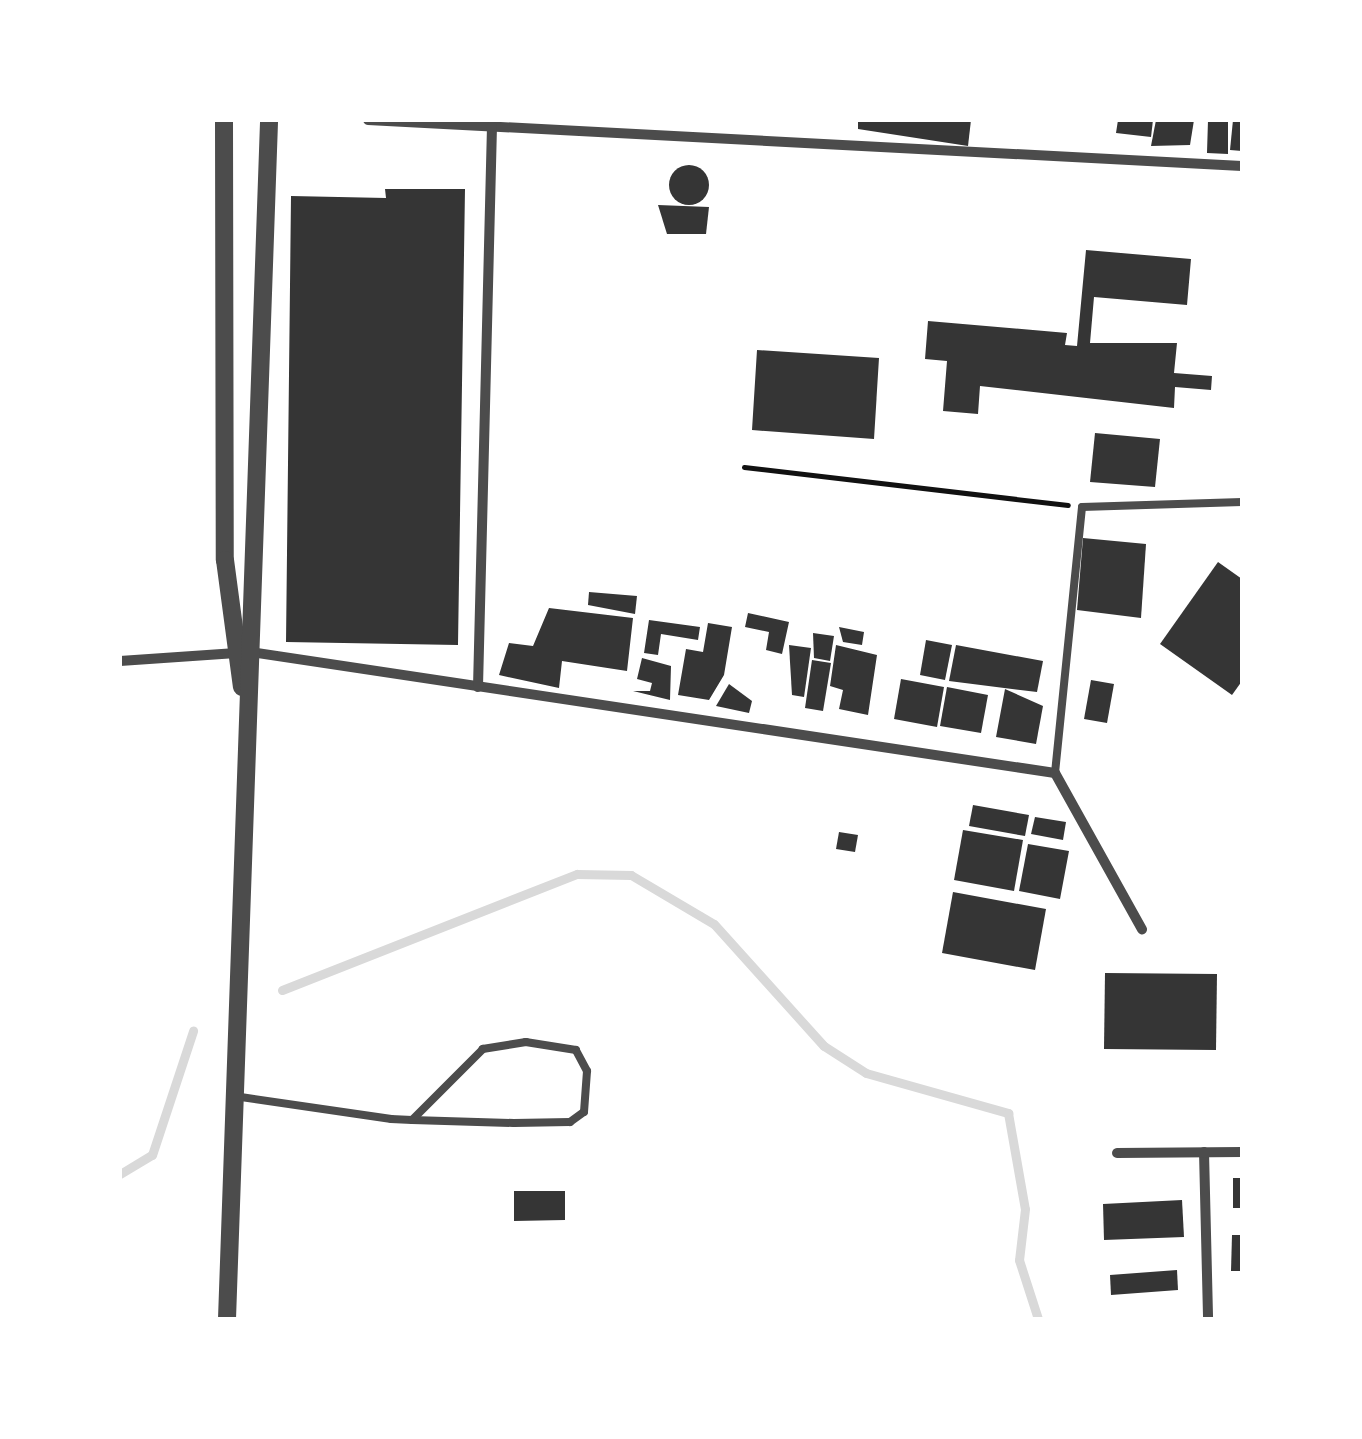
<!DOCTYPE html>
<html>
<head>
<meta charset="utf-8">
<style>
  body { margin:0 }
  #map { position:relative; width:1362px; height:1439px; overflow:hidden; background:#fff; font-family:Manrope,sans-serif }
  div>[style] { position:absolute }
  .stream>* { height:9px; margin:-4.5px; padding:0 4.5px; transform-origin:4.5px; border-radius:4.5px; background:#d9d9d9 }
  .building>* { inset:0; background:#353535 }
  .round { border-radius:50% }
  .path>* { height:5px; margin:-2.5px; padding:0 2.5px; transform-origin:2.5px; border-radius:2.5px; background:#111 }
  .service>* { height:8px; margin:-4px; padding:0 4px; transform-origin:4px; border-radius:4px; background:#4c4c4c }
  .minor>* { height:10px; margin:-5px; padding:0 5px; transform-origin:5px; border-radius:5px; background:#4c4c4c }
  .tertiary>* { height:18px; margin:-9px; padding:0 9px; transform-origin:9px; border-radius:9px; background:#4c4c4c }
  span { translate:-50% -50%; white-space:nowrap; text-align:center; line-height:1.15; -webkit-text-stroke:8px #fff; paint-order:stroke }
  .frame { position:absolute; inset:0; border:122px solid #fff; pointer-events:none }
</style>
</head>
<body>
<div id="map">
  <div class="stream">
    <i style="left:282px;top:990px;width:317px;rotate:-21.5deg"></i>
    <i style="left:577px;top:874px;width:54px;rotate:1.1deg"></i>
    <i style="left:631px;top:875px;width:96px;rotate:30.6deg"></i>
    <i style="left:714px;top:924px;width:164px;rotate:48deg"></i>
    <i style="left:824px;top:1046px;width:50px;rotate:32.7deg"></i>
    <i style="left:866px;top:1073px;width:148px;rotate:15.7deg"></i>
    <i style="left:1008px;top:1113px;width:97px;rotate:80deg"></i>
    <i style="left:1025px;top:1209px;width:51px;rotate:96.7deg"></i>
    <i style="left:1019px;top:1260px;width:62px;rotate:72.1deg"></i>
    <i style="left:120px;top:1174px;width:37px;rotate:-31deg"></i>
    <i style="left:152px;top:1155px;width:131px;rotate:-71.7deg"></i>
  </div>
  <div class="building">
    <i style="clip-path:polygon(858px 120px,971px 120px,968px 146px,858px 129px)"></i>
    <i style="clip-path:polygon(1118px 120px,1153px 120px,1151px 137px,1116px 133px)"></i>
    <i style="clip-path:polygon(1156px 120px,1194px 120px,1190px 145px,1151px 146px)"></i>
    <i style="clip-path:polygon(1208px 120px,1228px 120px,1228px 154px,1207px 153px)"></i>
    <i style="clip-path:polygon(1233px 120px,1242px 120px,1242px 151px,1230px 150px)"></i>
    <i class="round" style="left:669px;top:165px;width:40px;height:40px"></i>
    <i style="clip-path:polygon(385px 189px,465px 189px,458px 645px,286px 642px,291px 196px,386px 198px)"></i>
    <i style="clip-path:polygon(658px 205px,709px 207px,706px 234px,667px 234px)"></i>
    <i style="clip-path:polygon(1086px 250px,1191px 259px,1187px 305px,1094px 297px,1090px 343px,1177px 343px,1174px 373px,1212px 376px,1211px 390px,1175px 387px,1174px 408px,980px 386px,978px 414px,943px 411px,947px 361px,925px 359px,928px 321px,1067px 333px,1065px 345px,1077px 346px)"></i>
    <i style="clip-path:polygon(757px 350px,879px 358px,874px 439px,752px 430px)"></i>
    <i style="clip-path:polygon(1095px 433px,1160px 439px,1155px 487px,1090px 482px)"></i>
    <i style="clip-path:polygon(1083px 538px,1146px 544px,1141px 618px,1077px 610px)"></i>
    <i style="clip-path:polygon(1218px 562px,1242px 579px,1242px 681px,1232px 695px,1160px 644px)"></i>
    <i style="clip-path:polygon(589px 592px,637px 596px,635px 614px,588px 605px)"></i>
    <i style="clip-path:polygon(549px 608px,633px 618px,627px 671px,562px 661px,559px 688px,499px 675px,509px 643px,533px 646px)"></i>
    <i style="clip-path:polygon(748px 613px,789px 622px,782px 654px,766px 650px,769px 632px,745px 627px)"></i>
    <i style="clip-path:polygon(649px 620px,700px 627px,698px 640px,661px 634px,658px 655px,644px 653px)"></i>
    <i style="clip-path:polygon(708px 623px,732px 627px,724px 675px,709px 700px,678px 695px,686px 649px,703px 652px)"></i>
    <i style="clip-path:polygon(839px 627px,864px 632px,862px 645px,843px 642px)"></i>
    <i style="clip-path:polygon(813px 633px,834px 636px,830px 661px,814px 658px)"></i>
    <i style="clip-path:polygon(926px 640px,952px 645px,945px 680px,920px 675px)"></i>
    <i style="clip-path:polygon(789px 645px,811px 648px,804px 697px,792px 695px)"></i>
    <i style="clip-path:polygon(836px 645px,877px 655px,868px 715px,839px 709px,843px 690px,830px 686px)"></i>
    <i style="clip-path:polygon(956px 645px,1043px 661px,1037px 692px,949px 681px)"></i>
    <i style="clip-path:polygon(642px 658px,671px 666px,670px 700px,633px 691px,650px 691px,652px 683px,637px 679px)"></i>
    <i style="clip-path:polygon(812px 660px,831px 663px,823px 711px,805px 708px)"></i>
    <i style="clip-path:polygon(901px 679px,944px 687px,937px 727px,894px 719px)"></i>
    <i style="clip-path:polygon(1091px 680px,1114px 684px,1107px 723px,1084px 719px)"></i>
    <i style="clip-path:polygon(729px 684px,752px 701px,749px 713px,716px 706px)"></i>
    <i style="clip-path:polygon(947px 687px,988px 695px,981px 733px,940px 726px)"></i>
    <i style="clip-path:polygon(1005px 689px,1043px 706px,1036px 744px,996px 737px)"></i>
    <i style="clip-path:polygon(973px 805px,1029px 815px,1025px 836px,969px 826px)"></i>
    <i style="clip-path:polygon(1035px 817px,1066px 822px,1063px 840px,1031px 834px)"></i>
    <i style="clip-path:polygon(963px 830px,1023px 840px,1014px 891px,954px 880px)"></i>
    <i style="clip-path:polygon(839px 832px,858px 835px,855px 852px,836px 849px)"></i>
    <i style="clip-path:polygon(1028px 844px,1069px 851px,1060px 899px,1019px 891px)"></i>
    <i style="clip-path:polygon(953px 892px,1046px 909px,1035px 970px,942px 953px)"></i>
    <i style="clip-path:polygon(1105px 973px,1217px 974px,1216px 1050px,1104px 1049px)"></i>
    <i style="clip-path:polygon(1233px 1178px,1242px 1178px,1242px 1208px,1233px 1208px)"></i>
    <i style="clip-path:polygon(514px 1191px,565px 1191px,565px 1220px,514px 1221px)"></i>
    <i style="clip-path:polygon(1182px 1200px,1184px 1237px,1104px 1240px,1103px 1204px)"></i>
    <i style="clip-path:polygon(1232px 1235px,1242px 1235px,1242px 1271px,1231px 1271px)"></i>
    <i style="clip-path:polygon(1177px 1270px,1178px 1290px,1111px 1295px,1110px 1275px)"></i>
  </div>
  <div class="path">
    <i style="left:744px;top:467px;width:326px;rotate:6.7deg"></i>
  </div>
  <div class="service">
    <i style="left:1055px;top:773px;width:267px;rotate:-84.2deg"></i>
    <i style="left:1082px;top:507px;width:160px;rotate:-1.8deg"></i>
    <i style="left:234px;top:1096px;width:159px;rotate:8.3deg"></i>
    <i style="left:391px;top:1119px;width:21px;rotate:3deg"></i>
    <i style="left:412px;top:1120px;width:102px;rotate:1.7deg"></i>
    <i style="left:514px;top:1123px;width:56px;rotate:-1deg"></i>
    <i style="left:570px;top:1122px;width:17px;rotate:-36deg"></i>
    <i style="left:584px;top:1112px;width:41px;rotate:-85.8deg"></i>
    <i style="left:587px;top:1071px;width:24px;rotate:-118deg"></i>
    <i style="left:576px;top:1050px;width:51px;rotate:-170.9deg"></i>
    <i style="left:526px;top:1042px;width:44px;rotate:170.8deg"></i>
    <i style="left:483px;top:1049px;width:100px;rotate:135deg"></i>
  </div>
  <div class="minor">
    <i style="left:368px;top:120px;width:875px;rotate:3.01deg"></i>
    <i style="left:120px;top:661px;width:131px;rotate:-3.9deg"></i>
    <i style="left:251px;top:652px;width:813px;rotate:8.56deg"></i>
    <i style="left:1055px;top:773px;width:179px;rotate:60.9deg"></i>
    <i style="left:478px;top:687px;width:561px;rotate:-88.57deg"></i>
    <i style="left:1204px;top:1152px;width:167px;rotate:88.6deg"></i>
    <i style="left:1117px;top:1153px;width:125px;rotate:-0.5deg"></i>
  </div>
  <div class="tertiary">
    <i style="left:224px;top:120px;width:440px;rotate:89.9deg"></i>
    <i style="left:225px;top:560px;width:128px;rotate:82.4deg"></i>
    <i style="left:227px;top:1319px;width:1200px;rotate:-87.99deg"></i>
  </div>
  <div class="frame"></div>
</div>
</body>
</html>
